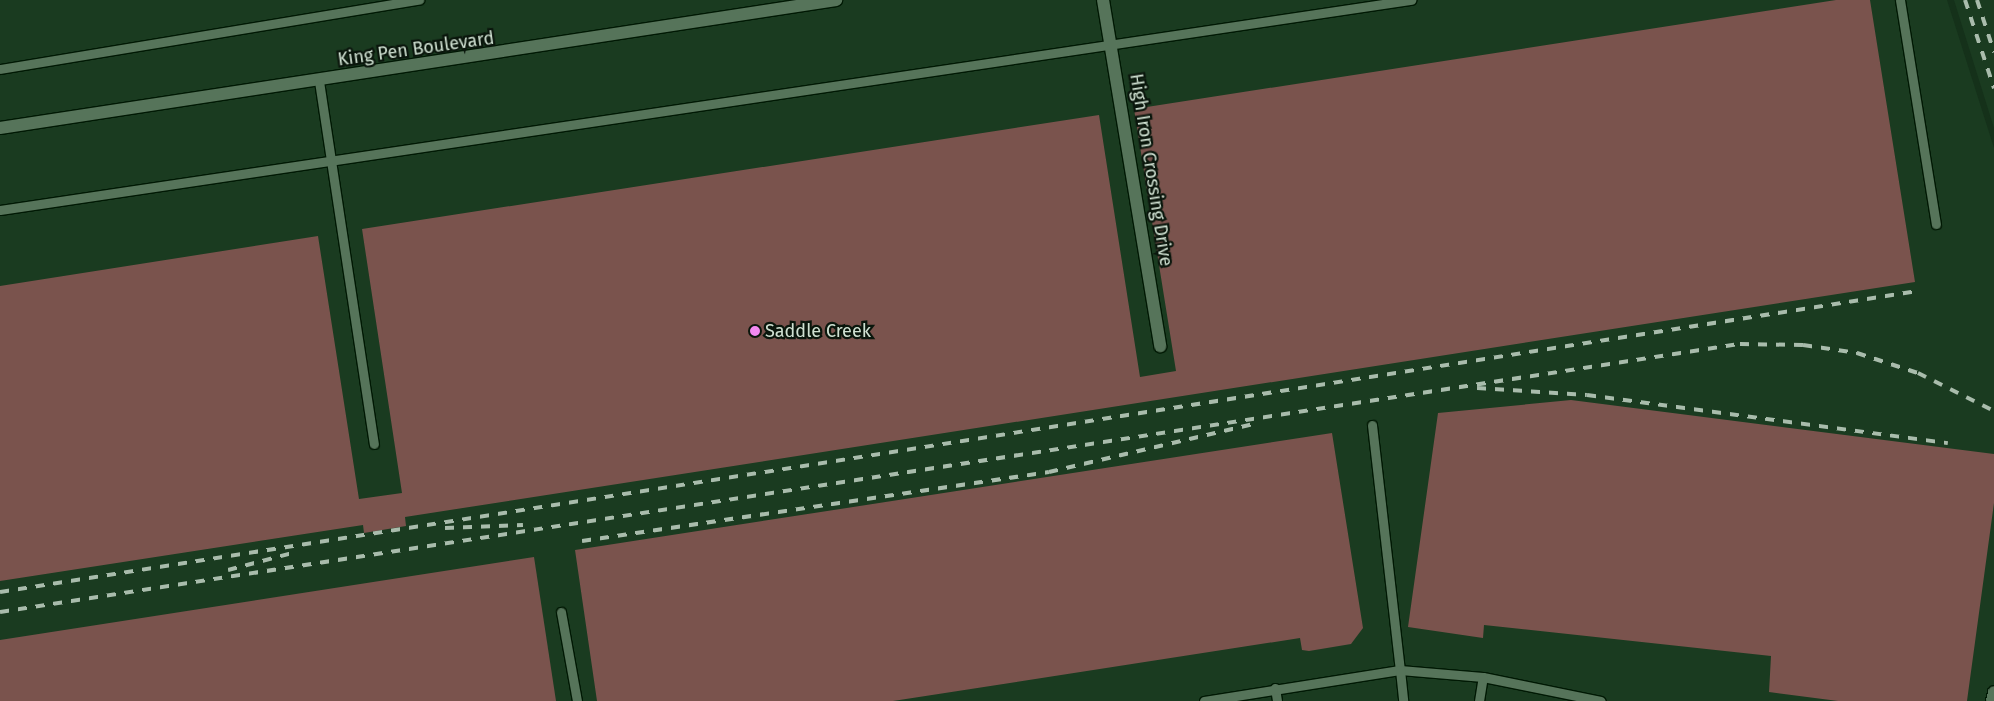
<!DOCTYPE html>
<html>
<head>
<meta charset="utf-8">
<style>
  body { margin:0 }
  #map { position:relative; width:1994px; height:701px; overflow:hidden; background:#15311a; font-family:"Fira Sans",sans-serif }
  div>[style] { position:absolute }
  .built>* { inset:0; background:#1a3b20 }
  .building>* { inset:0; background:#7a534d }
  .roads { filter:drop-shadow(1px 0 #001904) drop-shadow(-1px 0 #001904) drop-shadow(0 1px #001904) drop-shadow(0 -1px #001904) }
  .service>* { height:9px; margin:-4.5px; padding:0 4.5px; transform-origin:4.5px; border-radius:4.5px; background:#56745a }
  .minor>* { height:12px; margin:-6px; padding:0 6px; transform-origin:6px; border-radius:6px; background:#56745a }
  .rail>* { height:4px; margin-top:-2px; transform-origin:0; background:repeating-linear-gradient(90deg,#a9bcac 0 9px,transparent 0 18px) }
  .dots>* { width:14px; height:14px; translate:-50% -50%; box-sizing:border-box; border:2px solid #0a160c; border-radius:50% }
  span { translate:-50% -50%; white-space:nowrap; text-align:center; line-height:1.15; -webkit-text-stroke:4.5px #0a160c; paint-order:stroke }
  .street-label { font-size:18px; color:#d0e1d2 }
  .poi-label { font-size:18px; color:#d0e1d2 }
  .left { translate:0 -50%; text-align:left }
</style>
</head>
<body>
<div id="map">
  <div class="built">
    <i style="clip-path:polygon(0 0,1947px 0,1994px 148px,1994px 701px,0 701px)"></i>
    <i style="clip-path:polygon(1954px 0,1994px 0,1994px 128px)"></i>
  </div>
  <div class="building">
    <i style="clip-path:polygon(1836px 0,1870px 0,1915px 282px,405px 517px,406px 526px,364px 533px,363px 525px,0 581px,0 286px,318px 236px,359px 499px,402px 493px,362px 229px,1099px 115px,1140px 377px,1176px 371px,1134px 109px)"></i>
    <i style="clip-path:polygon(1571px 400px,1994px 454px,1994px 503px,1967px 701px,1838px 701px,1769px 692px,1771px 656px,1484px 625px,1483px 638px,1408px 627px,1438px 413px)"></i>
    <i style="clip-path:polygon(1332px 433px,1363px 628px,1351px 644px,1309px 651px,1302px 650px,1300px 638px,893px 701px,597px 701px,575px 550px)"></i>
    <i style="clip-path:polygon(534px 557px,556px 701px,0 701px,0 640px)"></i>
  </div>
  <div class="roads">
    <div class="service">
      <i style="left:1900px;top:0;width:227px;rotate:80.9deg"></i>
      <i style="left:0;top:69px;width:425px;rotate:-9.4deg"></i>
      <i style="left:319px;top:81px;width:367px;rotate:81.4deg"></i>
      <i style="left:0;top:210px;width:1427px;rotate:-8.47deg"></i>
      <i style="left:1372px;top:425px;width:247px;rotate:83.5deg"></i>
      <i style="left:1400px;top:670px;width:83px;rotate:4.8deg"></i>
      <i style="left:1483px;top:677px;width:120px;rotate:11.5deg"></i>
      <i style="left:561px;top:612px;width:90px;rotate:79.8deg"></i>
      <i style="left:1275px;top:688px;width:13px;rotate:81deg"></i>
      <i style="left:1204px;top:701px;width:198px;rotate:-9deg"></i>
      <i style="left:1400px;top:670px;width:31px;rotate:84deg"></i>
      <i style="left:1479px;top:701px;width:24px;rotate:-81deg"></i>
    </div>
    <div class="minor">
      <i style="left:1103px;top:0;width:351px;rotate:80.6deg"></i>
      <i style="left:0;top:128px;width:846px;rotate:-8.7deg"></i>
      <i style="left:1992px;top:701px;width:9px;rotate:-77deg"></i>
    </div>
  </div>
  <div class="rail">
    <i style="left:1965px;top:0;width:93px;rotate:71.8deg"></i>
    <i style="left:1977px;top:0;width:55px;rotate:71.9deg"></i>
    <i style="left:1477px;top:388px;width:110px;rotate:3.6deg"></i>
    <i style="left:1587px;top:395px;width:364px;rotate:7.6deg"></i>
    <i style="left:445px;top:528px;width:78px;rotate:-2.2deg"></i>
    <i style="left:582px;top:541px;width:472px;rotate:-8.4deg"></i>
    <i style="left:1049px;top:472px;width:210px;rotate:-13.2deg"></i>
    <i style="left:228px;top:570px;width:70px;rotate:-14.8deg"></i>
    <i style="left:0;top:592px;width:1941px;rotate:-8.92deg"></i>
    <i style="left:0;top:612px;width:1761px;rotate:-8.76deg"></i>
    <i style="left:1740px;top:344px;width:63px;rotate:0.9deg"></i>
    <i style="left:1803px;top:345px;width:55px;rotate:8.4deg"></i>
    <i style="left:1857px;top:353px;width:64px;rotate:18.2deg"></i>
    <i style="left:1918px;top:373px;width:85px;rotate:26.6deg"></i>
  </div>
  <div class="dots">
    <i style="left:755px;top:331px;background:#f389f1"></i>
  </div>
  <div class="street-label">
    <span style="left:416px;top:49px;rotate:-8deg">King Pen Boulevard</span>
    <span style="left:1151px;top:170px;rotate:81deg">High Iron Crossing Drive</span>
  </div>
  <div class="poi-label">
    <span class="left" style="left:765px;top:331px">Saddle Creek</span>
  </div>
</div>
</body>
</html>
